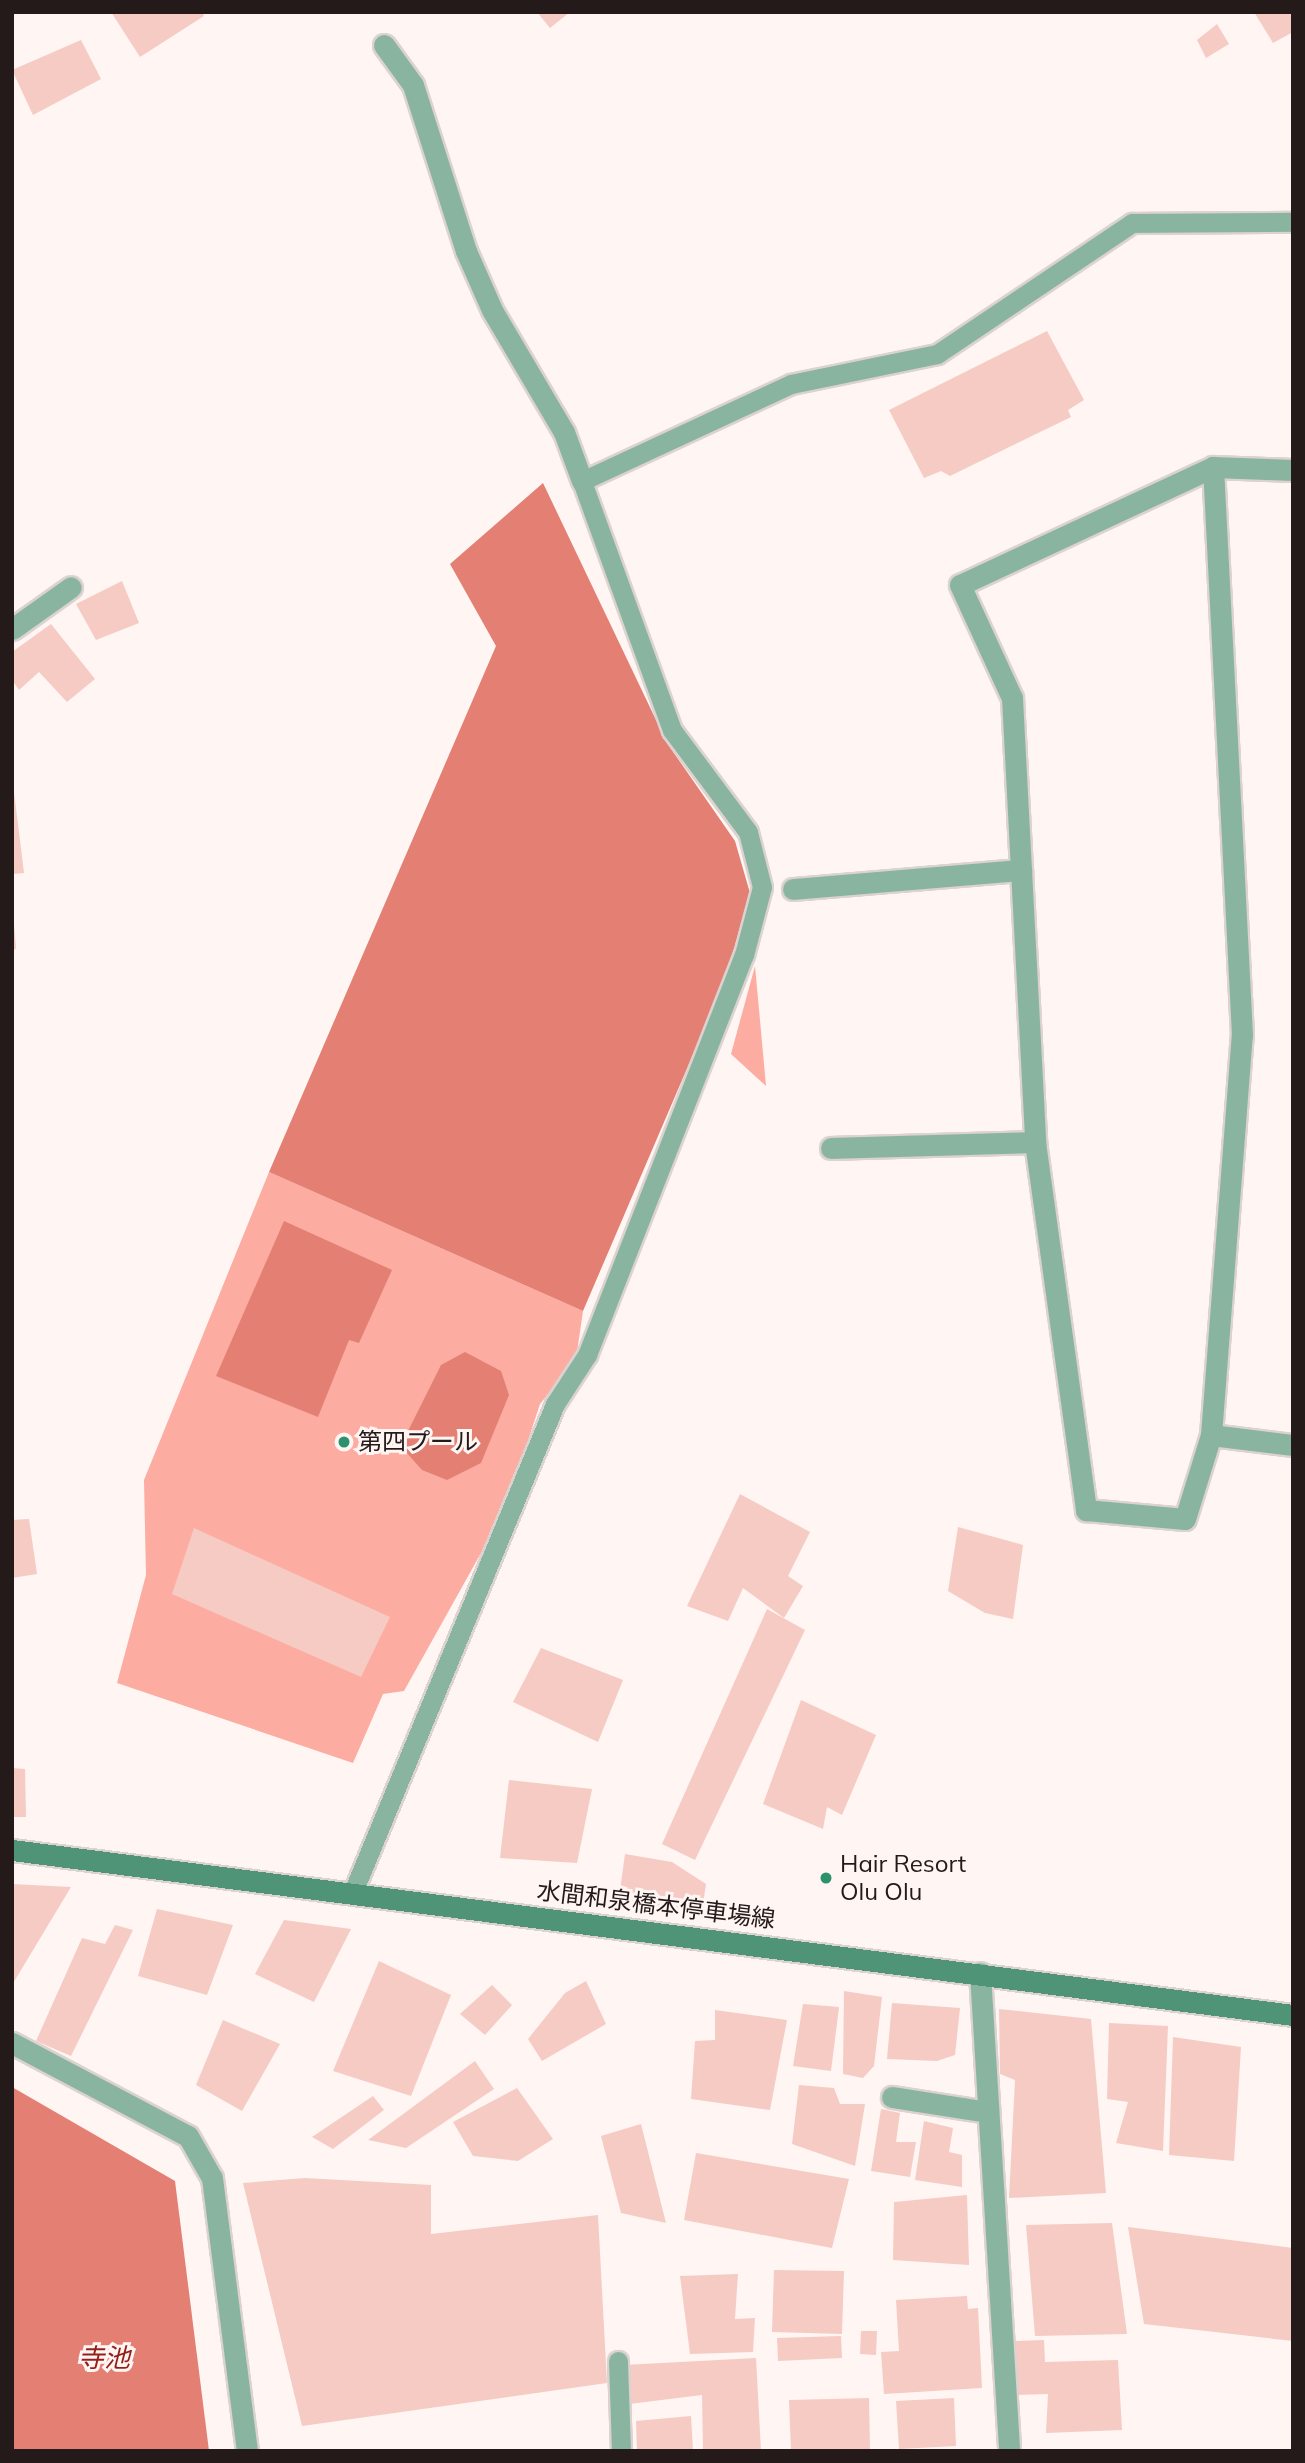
<!DOCTYPE html>
<html>
<head>
<meta charset="utf-8">
<style>
  body { margin:0 }
  #map { position:relative; width:1305px; height:2463px; overflow:hidden; background:#fff5f3; font-family:Mulish,"Noto Sans JP",sans-serif }
  div>[style] { position:absolute }
  .green>* { inset:0; background:#fcaca0 }
  .water>* { inset:0; background:#e38073 }
  .building>* { inset:0; background:#f6cbc4 }
  .roads { filter:drop-shadow(2px 0 #dcd2d0) drop-shadow(-2px 0 #dcd2d0) drop-shadow(0 2px #dcd2d0) drop-shadow(0 -2px #dcd2d0) }
  .service>* { height:19px; margin:-9.5px; padding:0 9.5px; transform-origin:9.5px; border-radius:9.5px; background:#89b5a0 }
  .minor>* { height:21px; margin:-10.5px; padding:0 10.5px; transform-origin:10.5px; border-radius:10.5px; background:#89b5a0 }
  .secondary>* { height:21px; margin:-10.5px; padding:0 10.5px; transform-origin:10.5px; border-radius:10.5px; background:#4f9477 }
  .dots>* { width:19px; height:19px; translate:-50% -50%; box-sizing:border-box; border:4px solid #fff5f3; border-radius:50% }
  span { translate:-50% -50%; white-space:nowrap; text-align:center; line-height:1.15; -webkit-text-stroke:6px #fff5f3; paint-order:stroke }
  .poi-label { font-size:24px; color:#231a19 }
  .left { translate:0 -50%; text-align:left }
  .street-label { font-size:24px; color:#231a19 }
  .water-label { font-size:26px; color:#951e19; font-style:italic }
  .frame { position:absolute; inset:0; border:14px solid #231a19; pointer-events:none }
</style>
</head>
<body>
<div id="map">
  <div class="green">
    <i style="clip-path:polygon(755px 966px,766px 1086px,731px 1054px)"></i>
    <i style="clip-path:polygon(269px 1172px,583px 1311px,576px 1359px,540px 1404px,505px 1510px,404px 1691px,383px 1694px,353px 1763px,117px 1683px,146px 1575px,144px 1480px)"></i>
  </div>
  <div class="water">
    <i style="clip-path:polygon(543px 483px,667px 743px,735px 841px,750px 893px,725px 980px,583px 1311px,269px 1172px,496px 646px,450px 564px)"></i>
    <i style="clip-path:polygon(284px 1221px,392px 1270px,359px 1343px,349px 1340px,318px 1417px,216px 1376px)"></i>
    <i style="clip-path:polygon(465px 1352px,501px 1371px,509px 1395px,481px 1463px,447px 1480px,422px 1470px,406px 1452px,406px 1435px,441px 1365px)"></i>
    <i style="clip-path:polygon(12px 2087px,175px 2181px,209px 2451px,12px 2451px)"></i>
  </div>
  <div class="building">
    <i style="clip-path:polygon(111px 12px,202px 12px,204px 16px,140px 57px)"></i>
    <i style="clip-path:polygon(537px 12px,570px 12px,550px 28px)"></i>
    <i style="clip-path:polygon(1254px 12px,1293px 12px,1293px 32px,1273px 43px)"></i>
    <i style="clip-path:polygon(1217px 24px,1229px 44px,1206px 58px,1197px 40px)"></i>
    <i style="clip-path:polygon(81px 40px,101px 79px,33px 115px,12px 70px)"></i>
    <i style="clip-path:polygon(1047px 331px,1084px 400px,1068px 410px,1071px 417px,950px 476px,941px 471px,924px 478px,889px 410px)"></i>
    <i style="clip-path:polygon(122px 581px,139px 623px,96px 640px,76px 604px)"></i>
    <i style="clip-path:polygon(51px 624px,95px 679px,67px 702px,39px 672px,19px 690px,12px 680px,12px 652px)"></i>
    <i style="clip-path:polygon(12px 792px,14px 792px,24px 873px,12px 874px)"></i>
    <i style="clip-path:polygon(12px 900px,16px 948px,12px 953px)"></i>
    <i style="clip-path:polygon(740px 1494px,810px 1532px,788px 1576px,803px 1586px,784px 1618px,743px 1588px,728px 1621px,687px 1606px)"></i>
    <i style="clip-path:polygon(29px 1519px,37px 1574px,12px 1578px,12px 1520px)"></i>
    <i style="clip-path:polygon(958px 1527px,1023px 1545px,1013px 1619px,985px 1613px,948px 1591px)"></i>
    <i style="clip-path:polygon(194px 1528px,390px 1617px,361px 1677px,172px 1594px)"></i>
    <i style="clip-path:polygon(767px 1609px,805px 1630px,695px 1860px,662px 1844px)"></i>
    <i style="clip-path:polygon(541px 1648px,623px 1680px,598px 1742px,513px 1702px)"></i>
    <i style="clip-path:polygon(801px 1700px,876px 1735px,842px 1815px,827px 1807px,823px 1829px,763px 1804px)"></i>
    <i style="clip-path:polygon(12px 1768px,25px 1769px,26px 1817px,12px 1817px)"></i>
    <i style="clip-path:polygon(509px 1780px,592px 1789px,577px 1863px,500px 1858px)"></i>
    <i style="clip-path:polygon(625px 1854px,672px 1862px,706px 1884px,702px 1911px,618px 1905px)"></i>
    <i style="clip-path:polygon(12px 1884px,71px 1887px,12px 1985px)"></i>
    <i style="clip-path:polygon(157px 1909px,233px 1925px,207px 1995px,138px 1976px)"></i>
    <i style="clip-path:polygon(284px 1920px,351px 1929px,314px 2002px,255px 1974px)"></i>
    <i style="clip-path:polygon(115px 1925px,133px 1930px,71px 2056px,36px 2041px,82px 1938px,105px 1944px)"></i>
    <i style="clip-path:polygon(379px 1961px,451px 1995px,411px 2096px,333px 2071px)"></i>
    <i style="clip-path:polygon(586px 1981px,606px 2024px,542px 2061px,528px 2039px,565px 1993px)"></i>
    <i style="clip-path:polygon(492px 1985px,512px 2005px,485px 2035px,460px 2014px)"></i>
    <i style="clip-path:polygon(844px 1991px,882px 1997px,874px 2066px,863px 2078px,843px 2074px)"></i>
    <i style="clip-path:polygon(892px 2003px,960px 2008px,955px 2055px,937px 2061px,887px 2059px)"></i>
    <i style="clip-path:polygon(803px 2004px,839px 2007px,831px 2071px,793px 2066px)"></i>
    <i style="clip-path:polygon(999px 2009px,1091px 2019px,1106px 2193px,1009px 2198px,1015px 2080px,1000px 2074px)"></i>
    <i style="clip-path:polygon(715px 2010px,787px 2020px,770px 2110px,691px 2099px,695px 2041px,715px 2040px)"></i>
    <i style="clip-path:polygon(223px 2020px,280px 2044px,242px 2111px,196px 2085px)"></i>
    <i style="clip-path:polygon(1109px 2023px,1168px 2026px,1163px 2151px,1116px 2143px,1128px 2102px,1107px 2099px)"></i>
    <i style="clip-path:polygon(1173px 2037px,1241px 2047px,1234px 2161px,1169px 2155px)"></i>
    <i style="clip-path:polygon(475px 2061px,494px 2089px,406px 2148px,368px 2140px)"></i>
    <i style="clip-path:polygon(799px 2085px,834px 2088px,840px 2104px,865px 2104px,855px 2166px,792px 2144px)"></i>
    <i style="clip-path:polygon(517px 2088px,553px 2139px,518px 2161px,473px 2156px,453px 2122px)"></i>
    <i style="clip-path:polygon(373px 2096px,384px 2110px,333px 2149px,312px 2137px)"></i>
    <i style="clip-path:polygon(881px 2109px,900px 2113px,896px 2142px,916px 2142px,910px 2177px,871px 2171px)"></i>
    <i style="clip-path:polygon(924px 2121px,953px 2128px,949px 2152px,962px 2155px,962px 2187px,915px 2180px)"></i>
    <i style="clip-path:polygon(641px 2124px,666px 2223px,621px 2213px,601px 2136px)"></i>
    <i style="clip-path:polygon(696px 2153px,849px 2179px,832px 2248px,684px 2220px)"></i>
    <i style="clip-path:polygon(305px 2178px,431px 2185px,431px 2234px,598px 2215px,607px 2383px,302px 2426px,243px 2183px)"></i>
    <i style="clip-path:polygon(967px 2195px,969px 2265px,893px 2260px,894px 2202px)"></i>
    <i style="clip-path:polygon(1112px 2223px,1127px 2334px,1035px 2336px,1026px 2225px)"></i>
    <i style="clip-path:polygon(1128px 2227px,1293px 2248px,1293px 2341px,1144px 2324px)"></i>
    <i style="clip-path:polygon(774px 2270px,844px 2271px,842px 2334px,772px 2332px)"></i>
    <i style="clip-path:polygon(738px 2274px,735px 2319px,755px 2318px,753px 2352px,690px 2354px,680px 2276px)"></i>
    <i style="clip-path:polygon(967px 2296px,968px 2309px,978px 2308px,982px 2388px,884px 2394px,881px 2352px,899px 2351px,896px 2300px)"></i>
    <i style="clip-path:polygon(861px 2331px,877px 2331px,876px 2355px,860px 2354px)"></i>
    <i style="clip-path:polygon(841px 2336px,842px 2358px,778px 2361px,777px 2338px)"></i>
    <i style="clip-path:polygon(1044px 2340px,1045px 2362px,1118px 2360px,1122px 2430px,1046px 2433px,1048px 2394px,1016px 2395px,1015px 2341px)"></i>
    <i style="clip-path:polygon(756px 2358px,761px 2451px,703px 2451px,702px 2395px,629px 2404px,624px 2365px)"></i>
    <i style="clip-path:polygon(869px 2398px,870px 2450px,791px 2451px,789px 2400px)"></i>
    <i style="clip-path:polygon(954px 2398px,956px 2446px,899px 2449px,896px 2401px)"></i>
    <i style="clip-path:polygon(691px 2416px,693px 2451px,637px 2451px,636px 2421px)"></i>
  </div>
  <div class="roads">
    <div class="service">
      <i style="left:353px;top:1892px;width:528px;rotate:-67.51deg"></i>
      <i style="left:555px;top:1404px;width:59px;rotate:-56.9deg"></i>
      <i style="left:587px;top:1355px;width:430px;rotate:-68.6deg"></i>
      <i style="left:744px;top:955px;width:70px;rotate:-75.2deg"></i>
      <i style="left:762px;top:887px;width:57px;rotate:-104.3deg"></i>
      <i style="left:748px;top:832px;width:127px;rotate:-126.7deg"></i>
      <i style="left:672px;top:730px;width:265px;rotate:-109.9deg"></i>
      <i style="left:582px;top:481px;width:230px;rotate:-24.9deg"></i>
      <i style="left:791px;top:384px;width:149px;rotate:-11.6deg"></i>
      <i style="left:937px;top:354px;width:235px;rotate:-33.9deg"></i>
      <i style="left:1132px;top:223px;width:161px;rotate:-0.4deg"></i>
      <i style="left:618px;top:2361px;width:90px;rotate:88.1deg"></i>
    </div>
    <div class="minor">
      <i style="left:384px;top:45px;width:49px;rotate:54.1deg"></i>
      <i style="left:413px;top:85px;width:174px;rotate:72.3deg"></i>
      <i style="left:466px;top:251px;width:64px;rotate:66.2deg"></i>
      <i style="left:492px;top:310px;width:142px;rotate:59.5deg"></i>
      <i style="left:564px;top:432px;width:52px;rotate:69.8deg"></i>
      <i style="left:1293px;top:470px;width:80px;rotate:-177.9deg"></i>
      <i style="left:1213px;top:467px;width:279px;rotate:155deg"></i>
      <i style="left:960px;top:585px;width:124px;rotate:65.3deg"></i>
      <i style="left:1012px;top:698px;width:445px;rotate:87deg"></i>
      <i style="left:1035px;top:1142px;width:372px;rotate:82.1deg"></i>
      <i style="left:1086px;top:1510px;width:99px;rotate:5.2deg"></i>
      <i style="left:1185px;top:1519px;width:88px;rotate:-72.8deg"></i>
      <i style="left:1211px;top:1435px;width:83px;rotate:7deg"></i>
      <i style="left:12px;top:629px;width:72px;rotate:-35.4deg"></i>
      <i style="left:793px;top:889px;width:229px;rotate:-4.8deg"></i>
      <i style="left:831px;top:1148px;width:204px;rotate:-1.7deg"></i>
      <i style="left:1211px;top:1435px;width:401px;rotate:-85.6deg"></i>
      <i style="left:1242px;top:1035px;width:569px;rotate:-92.92deg"></i>
      <i style="left:980px;top:1973px;width:479px;rotate:86.5deg"></i>
      <i style="left:12px;top:2043px;width:199px;rotate:27.9deg"></i>
      <i style="left:188px;top:2136px;width:48px;rotate:60.3deg"></i>
      <i style="left:212px;top:2178px;width:275px;rotate:82.7deg"></i>
      <i style="left:892px;top:2097px;width:97px;rotate:8.9deg"></i>
    </div>
    <div class="secondary">
      <i style="left:12px;top:1850px;width:1292px;rotate:7.34deg"></i>
    </div>
  </div>
  <div class="dots">
    <i style="left:344px;top:1442px;background:#2d916c"></i>
    <i style="left:826px;top:1878px;background:#2d916c"></i>
  </div>
  <div class="poi-label">
    <span class="left" style="left:358px;top:1442px">第四プール</span>
    <span class="left" style="left:840px;top:1878px">Hair Resort<br>Olu Olu</span>
  </div>
  <div class="street-label">
    <span style="left:656px;top:1905px;rotate:7deg">水間和泉橋本停車場線</span>
  </div>
  <div class="water-label">
    <span style="left:104px;top:2358px">寺池</span>
  </div>
  <div class="frame"></div>
</div>
</body>
</html>
